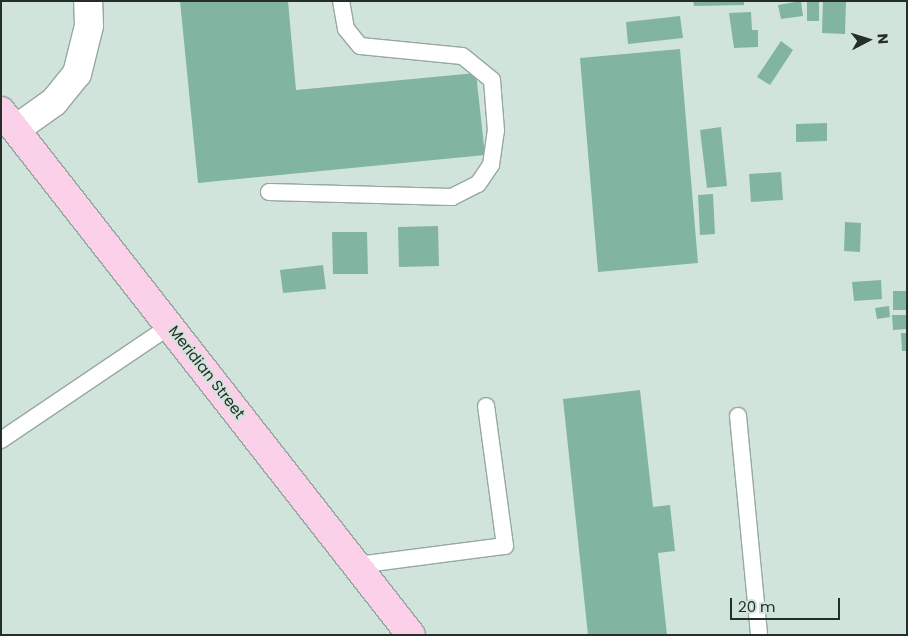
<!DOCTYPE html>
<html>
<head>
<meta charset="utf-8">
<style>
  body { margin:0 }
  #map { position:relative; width:908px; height:636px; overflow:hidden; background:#d1e4db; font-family:Poppins,sans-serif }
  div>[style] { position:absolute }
  .building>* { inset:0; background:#82b59f }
  .roads { filter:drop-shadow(1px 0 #96a8a0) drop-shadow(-1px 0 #96a8a0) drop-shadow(0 1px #96a8a0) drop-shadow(0 -1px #96a8a0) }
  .lane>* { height:16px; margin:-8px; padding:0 8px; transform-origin:8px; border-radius:8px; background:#fff }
  .street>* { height:28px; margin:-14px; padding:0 14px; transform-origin:14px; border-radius:14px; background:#fff }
  .primary>* { height:28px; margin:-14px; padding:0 14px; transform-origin:14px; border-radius:14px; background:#fad1e8 }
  span { translate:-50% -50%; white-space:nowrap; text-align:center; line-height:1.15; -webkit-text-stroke:4px #d1e4db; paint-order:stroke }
  .street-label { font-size:15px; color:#262e2a }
  .frame { position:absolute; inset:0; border:2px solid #262e2a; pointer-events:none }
  .north { position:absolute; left:843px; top:15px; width:50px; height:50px; -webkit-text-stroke:4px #d1e4db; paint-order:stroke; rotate:85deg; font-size:14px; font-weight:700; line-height:20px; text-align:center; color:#262e2a }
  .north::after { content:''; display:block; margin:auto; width:18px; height:22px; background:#262e2a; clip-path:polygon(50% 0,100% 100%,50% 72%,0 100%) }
  .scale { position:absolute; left:730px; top:598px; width:110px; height:22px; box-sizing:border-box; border:2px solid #262e2a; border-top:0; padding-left:6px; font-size:15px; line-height:18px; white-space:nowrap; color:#262e2a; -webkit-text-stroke:4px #d1e4db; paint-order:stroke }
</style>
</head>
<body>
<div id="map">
  <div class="building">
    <i style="clip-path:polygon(180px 1px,288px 1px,296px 90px,476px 73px,485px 155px,198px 183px)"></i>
    <i style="clip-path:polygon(693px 1px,744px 1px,744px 5px,694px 6px)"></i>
    <i style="clip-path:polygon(801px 1px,803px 16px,781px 19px,778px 5px)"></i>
    <i style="clip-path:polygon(807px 1px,819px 1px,819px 21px,807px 21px)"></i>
    <i style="clip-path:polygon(823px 1px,846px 1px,845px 34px,822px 33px)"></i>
    <i style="clip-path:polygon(751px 12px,752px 30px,758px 30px,758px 47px,734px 48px,729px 13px)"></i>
    <i style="clip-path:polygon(680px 16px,683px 38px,628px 44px,626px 22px)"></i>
    <i style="clip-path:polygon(781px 41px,793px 50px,770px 85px,757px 77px)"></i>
    <i style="clip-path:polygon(680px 49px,698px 263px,598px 272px,580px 58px)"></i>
    <i style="clip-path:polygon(827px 123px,827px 141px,796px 142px,796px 124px)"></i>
    <i style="clip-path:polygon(721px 127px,727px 186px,707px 188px,700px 130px)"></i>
    <i style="clip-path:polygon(781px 172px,783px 200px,751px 202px,749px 174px)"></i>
    <i style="clip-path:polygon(713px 194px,715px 234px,700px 235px,698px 195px)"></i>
    <i style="clip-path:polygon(845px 222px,861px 223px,860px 252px,844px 251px)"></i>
    <i style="clip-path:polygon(438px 226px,439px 266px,399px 267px,398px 227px)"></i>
    <i style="clip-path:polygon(332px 232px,367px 232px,368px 274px,333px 274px)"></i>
    <i style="clip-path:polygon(323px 265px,326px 289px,283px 293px,280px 270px)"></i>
    <i style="clip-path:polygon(881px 280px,882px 299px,854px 301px,852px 282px)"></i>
    <i style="clip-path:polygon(893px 291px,907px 291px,907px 310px,893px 310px)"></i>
    <i style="clip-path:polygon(889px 306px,890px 317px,877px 319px,875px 308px)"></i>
    <i style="clip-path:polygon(892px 315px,907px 315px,907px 329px,893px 330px)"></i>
    <i style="clip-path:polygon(901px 333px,907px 333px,907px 351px,902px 351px)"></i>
    <i style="clip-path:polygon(640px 390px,653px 507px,670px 505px,675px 551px,658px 553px,667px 635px,588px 635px,563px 399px)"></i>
  </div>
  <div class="roads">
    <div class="lane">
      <i style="left:269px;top:192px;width:183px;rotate:1.6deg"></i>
      <i style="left:452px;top:197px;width:29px;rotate:-27deg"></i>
      <i style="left:478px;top:184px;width:23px;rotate:-56deg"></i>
      <i style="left:491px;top:165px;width:34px;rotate:-82deg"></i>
      <i style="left:496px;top:131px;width:51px;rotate:-94.5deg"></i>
      <i style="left:492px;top:80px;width:38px;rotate:-141deg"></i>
      <i style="left:462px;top:56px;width:102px;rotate:-174.4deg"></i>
      <i style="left:360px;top:46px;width:22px;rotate:-129deg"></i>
      <i style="left:346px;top:29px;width:28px;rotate:-100deg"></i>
      <i style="left:738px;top:416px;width:220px;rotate:84.5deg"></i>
      <i style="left:1px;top:440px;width:204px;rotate:-34deg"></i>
      <i style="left:358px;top:565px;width:148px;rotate:-7.4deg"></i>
      <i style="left:505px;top:546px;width:141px;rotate:-97.7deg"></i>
    </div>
    <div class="street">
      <i style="left:16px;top:129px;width:47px;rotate:-35.4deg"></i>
      <i style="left:54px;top:102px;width:36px;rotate:-51deg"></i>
      <i style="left:77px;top:74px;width:49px;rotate:-76deg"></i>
      <i style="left:89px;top:26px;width:25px;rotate:-92deg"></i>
    </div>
    <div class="primary">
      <i style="left:1px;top:111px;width:665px;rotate:51.96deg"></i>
    </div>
  </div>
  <div class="street-label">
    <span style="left:207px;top:372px;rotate:52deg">Meridian Street</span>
  </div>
  <div class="frame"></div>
  <div class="north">N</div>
  <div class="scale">20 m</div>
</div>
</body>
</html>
